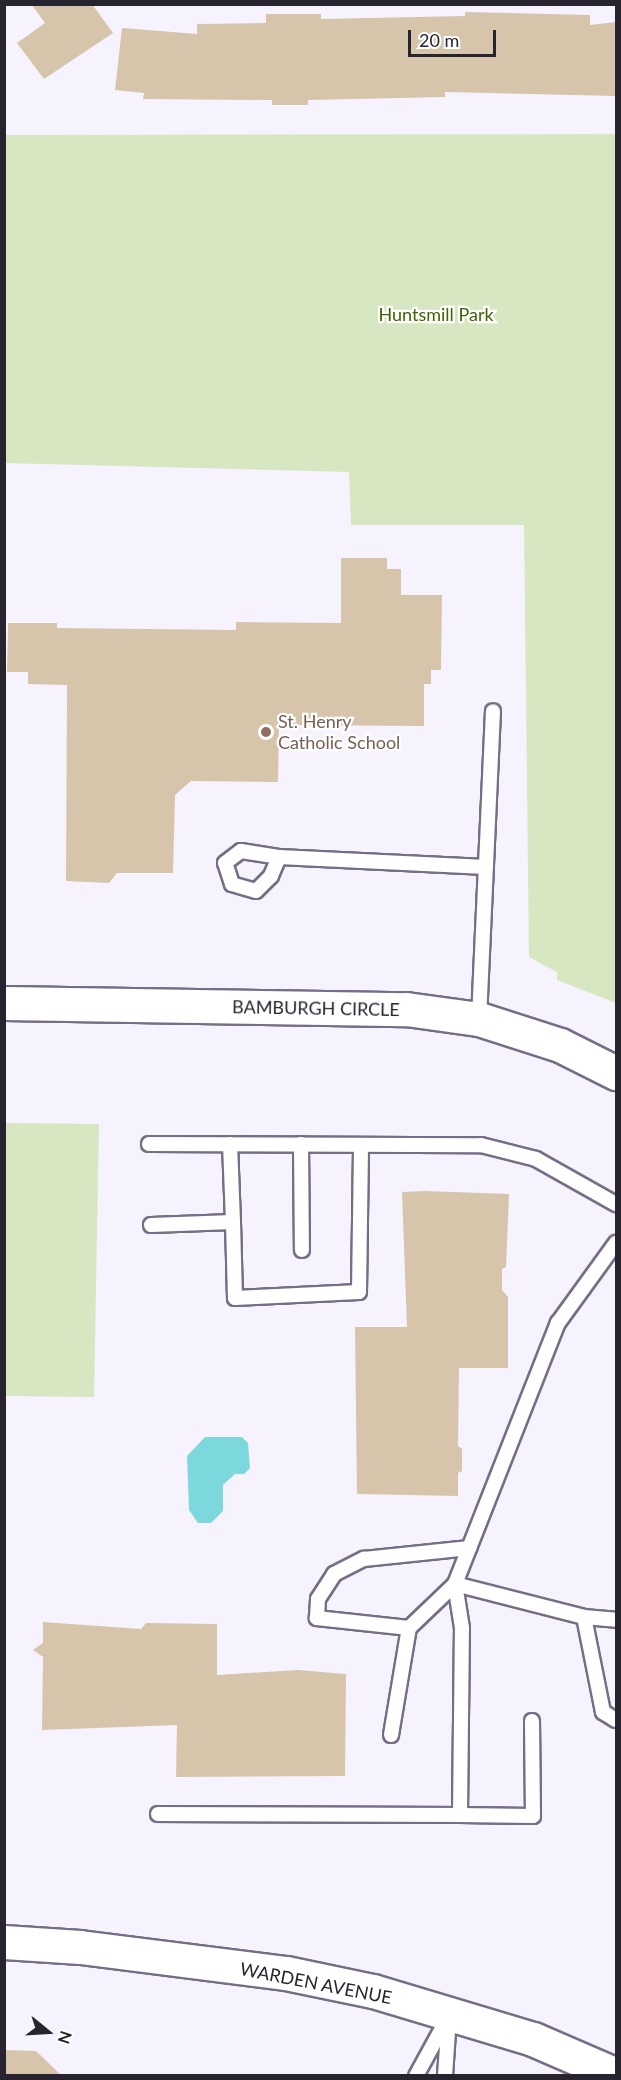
<!DOCTYPE html>
<html>
<head>
<meta charset="utf-8">
<style>
  body { margin:0 }
  #map { position:relative; width:621px; height:2080px; overflow:hidden; background:#f7f3fe; font-family:Lato,sans-serif }
  div>[style] { position:absolute }
  .green>* { inset:0; background:#d6e7c2 }
  .water>* { inset:0; background:#7cd8dc }
  .building>* { inset:0; background:#d6c5ab }
  .roads { filter:drop-shadow(2px 0 #766d86) drop-shadow(-2px 0 #766d86) drop-shadow(0 2px #766d86) drop-shadow(0 -2px #766d86) }
  .service>* { height:14px; margin:-7px; padding:0 7px; transform-origin:7px; border-radius:7px; background:#fff }
  .tertiary>* { height:33px; margin:-16.5px; padding:0 16.5px; transform-origin:16.5px; border-radius:16.5px; background:#fff }
  .secondary>* { height:33px; margin:-16.5px; padding:0 16.5px; transform-origin:16.5px; border-radius:16.5px; background:#fff }
  .dots>* { width:16px; height:16px; translate:-50% -50%; box-sizing:border-box; border:3px solid #fff; border-radius:50% }
  span { translate:-50% -50%; white-space:nowrap; text-align:center; line-height:1.15; -webkit-text-stroke:4.5px #fff; paint-order:stroke }
  .park-label { font-size:18px; color:#426202 }
  .education-label { font-size:18px; color:#785e54 }
  .left { translate:0 -50%; text-align:left }
  .street-label { font-size:18px; color:#28242f }
  .frame { position:absolute; inset:0; border:6px solid #28242f; pointer-events:none }
  .north { position:absolute; left:18px; top:2002px; width:60px; height:60px; -webkit-text-stroke:4px #fff; paint-order:stroke; rotate:108deg; font-size:16px; font-weight:700; line-height:24px; text-align:center; color:#28242f }
  .north::after { content:''; display:block; margin:auto; width:21px; height:27px; background:#28242f; clip-path:polygon(50% 0,100% 100%,50% 72%,0 100%) }
  .scale { position:absolute; left:408px; top:30px; width:88px; height:27px; box-sizing:border-box; border:3px solid #28242f; border-top:0; padding-left:8px; font-size:18px; line-height:21px; white-space:nowrap; color:#28242f; -webkit-text-stroke:4px #fff; paint-order:stroke }
</style>
</head>
<body>
<div id="map">
  <div class="green">
    <i style="clip-path:polygon(616px 134px,616px 1003px,557px 980px,557px 972px,529px 957px,524px 525px,351px 525px,349px 472px,4px 463px,5px 135px)"></i>
    <i style="clip-path:polygon(5px 1123px,99px 1124px,94px 1397px,5px 1396px)"></i>
  </div>
  <div class="water">
    <i style="clip-path:polygon(205px 1437px,242px 1437px,248px 1443px,250px 1468px,244px 1474px,235px 1474px,223px 1485px,223px 1511px,211px 1523px,198px 1523px,189px 1510px,187px 1456px)"></i>
  </div>
  <div class="building">
    <i style="clip-path:polygon(31px 4px,92px 4px,113px 33px,44px 79px,17px 43px,45px 23px)"></i>
    <i style="clip-path:polygon(465px 12px,590px 15px,590px 25px,616px 22px,616px 96px,445px 92px,445px 97px,308px 100px,308px 105px,272px 105px,272px 100px,143px 99px,144px 93px,115px 90px,122px 28px,197px 34px,197px 24px,266px 23px,266px 14px,321px 14px,321px 19px,465px 16px)"></i>
    <i style="clip-path:polygon(341px 558px,387px 558px,387px 569px,401px 569px,401px 595px,442px 595px,441px 670px,431px 670px,431px 684px,424px 684px,424px 726px,279px 725px,278px 782px,191px 781px,175px 795px,173px 873px,117px 873px,109px 883px,66px 881px,67px 685px,28px 684px,28px 672px,7px 672px,8px 623px,57px 623px,57px 628px,236px 630px,236px 622px,341px 623px)"></i>
    <i style="clip-path:polygon(425px 1191px,509px 1194px,506px 1267px,502px 1269px,502px 1290px,508px 1297px,508px 1368px,459px 1368px,458px 1446px,462px 1449px,462px 1471px,458px 1473px,458px 1496px,357px 1494px,355px 1327px,407px 1327px,402px 1192px)"></i>
    <i style="clip-path:polygon(43px 1622px,141px 1629px,146px 1623px,217px 1624px,217px 1675px,298px 1670px,346px 1674px,345px 1776px,176px 1777px,177px 1725px,42px 1730px,43px 1657px,33px 1650px,43px 1643px)"></i>
    <i style="clip-path:polygon(4px 2050px,36px 2051px,62px 2076px,4px 2076px)"></i>
  </div>
  <div class="roads">
    <div class="service">
      <i style="left:279px;top:857px;width:21px;rotate:113deg"></i>
      <i style="left:271px;top:876px;width:21px;rotate:135deg"></i>
      <i style="left:256px;top:891px;width:25px;rotate:-164deg"></i>
      <i style="left:232px;top:884px;width:22px;rotate:-108deg"></i>
      <i style="left:225px;top:863px;width:20px;rotate:-37deg"></i>
      <i style="left:241px;top:851px;width:38px;rotate:9deg"></i>
      <i style="left:279px;top:857px;width:207px;rotate:2.8deg"></i>
      <i style="left:479px;top:1019px;width:308px;rotate:-87.4deg"></i>
      <i style="left:149px;top:1144px;width:332px;rotate:0.2deg"></i>
      <i style="left:481px;top:1145px;width:57px;rotate:14.3deg"></i>
      <i style="left:536px;top:1159px;width:92px;rotate:29.4deg"></i>
      <i style="left:301px;top:1144px;width:106px;rotate:89.5deg"></i>
      <i style="left:233px;top:1222px;width:76px;rotate:88.5deg"></i>
      <i style="left:235px;top:1298px;width:124px;rotate:-2.8deg"></i>
      <i style="left:359px;top:1292px;width:147px;rotate:-89.2deg"></i>
      <i style="left:151px;top:1225px;width:82px;rotate:-2.1deg"></i>
      <i style="left:233px;top:1222px;width:78px;rotate:-92.2deg"></i>
      <i style="left:455px;top:1584px;width:133px;rotate:14.3deg"></i>
      <i style="left:584px;top:1617px;width:32px;rotate:5deg"></i>
      <i style="left:584px;top:1617px;width:97px;rotate:78.7deg"></i>
      <i style="left:603px;top:1712px;width:15px;rotate:32deg"></i>
      <i style="left:409px;top:1628px;width:93px;rotate:-173.8deg"></i>
      <i style="left:317px;top:1618px;width:19px;rotate:-87deg"></i>
      <i style="left:318px;top:1599px;width:30px;rotate:-57deg"></i>
      <i style="left:334px;top:1574px;width:34px;rotate:-27deg"></i>
      <i style="left:364px;top:1559px;width:106px;rotate:-6deg"></i>
      <i style="left:391px;top:1735px;width:109px;rotate:-80.5deg"></i>
      <i style="left:409px;top:1628px;width:64px;rotate:-43.7deg"></i>
      <i style="left:455px;top:1584px;width:281px;rotate:-68.5deg"></i>
      <i style="left:558px;top:1323px;width:99px;rotate:-54.1deg"></i>
      <i style="left:158px;top:1814px;width:302px;rotate:0.2deg"></i>
      <i style="left:460px;top:1815px;width:187px;rotate:-89.4deg"></i>
      <i style="left:462px;top:1628px;width:45px;rotate:-99deg"></i>
      <i style="left:460px;top:1815px;width:73px;rotate:0.8deg"></i>
      <i style="left:533px;top:1816px;width:95px;rotate:-90.6deg"></i>
      <i style="left:416px;top:2076px;width:71px;rotate:-61.3deg"></i>
      <i style="left:445px;top:2076px;width:58px;rotate:-86.1deg"></i>
    </div>
    <div class="tertiary">
      <i style="left:4px;top:1003px;width:402px;rotate:0.9deg"></i>
      <i style="left:406px;top:1009px;width:74px;rotate:7.8deg"></i>
      <i style="left:479px;top:1019px;width:85px;rotate:17.8deg"></i>
      <i style="left:560px;top:1045px;width:63px;rotate:26.6deg"></i>
    </div>
    <div class="secondary">
      <i style="left:4px;top:1942px;width:76px;rotate:3.8deg"></i>
      <i style="left:80px;top:1947px;width:208px;rotate:7.2deg"></i>
      <i style="left:286px;top:1973px;width:89px;rotate:11.7deg"></i>
      <i style="left:373px;top:1991px;width:167px;rotate:16.7deg"></i>
      <i style="left:533px;top:2039px;width:90px;rotate:23.4deg"></i>
    </div>
  </div>
  <div class="dots">
    <i style="left:266px;top:732px;background:#8d6e63"></i>
  </div>
  <div class="park-label">
    <span style="left:436px;top:314px">Huntsmill Park</span>
  </div>
  <div class="education-label">
    <span class="left" style="left:278px;top:732px">St. Henry<br>Catholic School</span>
  </div>
  <div class="street-label">
    <span style="left:316px;top:1008px;rotate:1deg">BAMBURGH CIRCLE</span>
    <span style="left:316px;top:1983px;rotate:11deg">WARDEN AVENUE</span>
  </div>
  <div class="frame"></div>
  <div class="north">N</div>
  <div class="scale">20 m</div>
</div>
</body>
</html>
